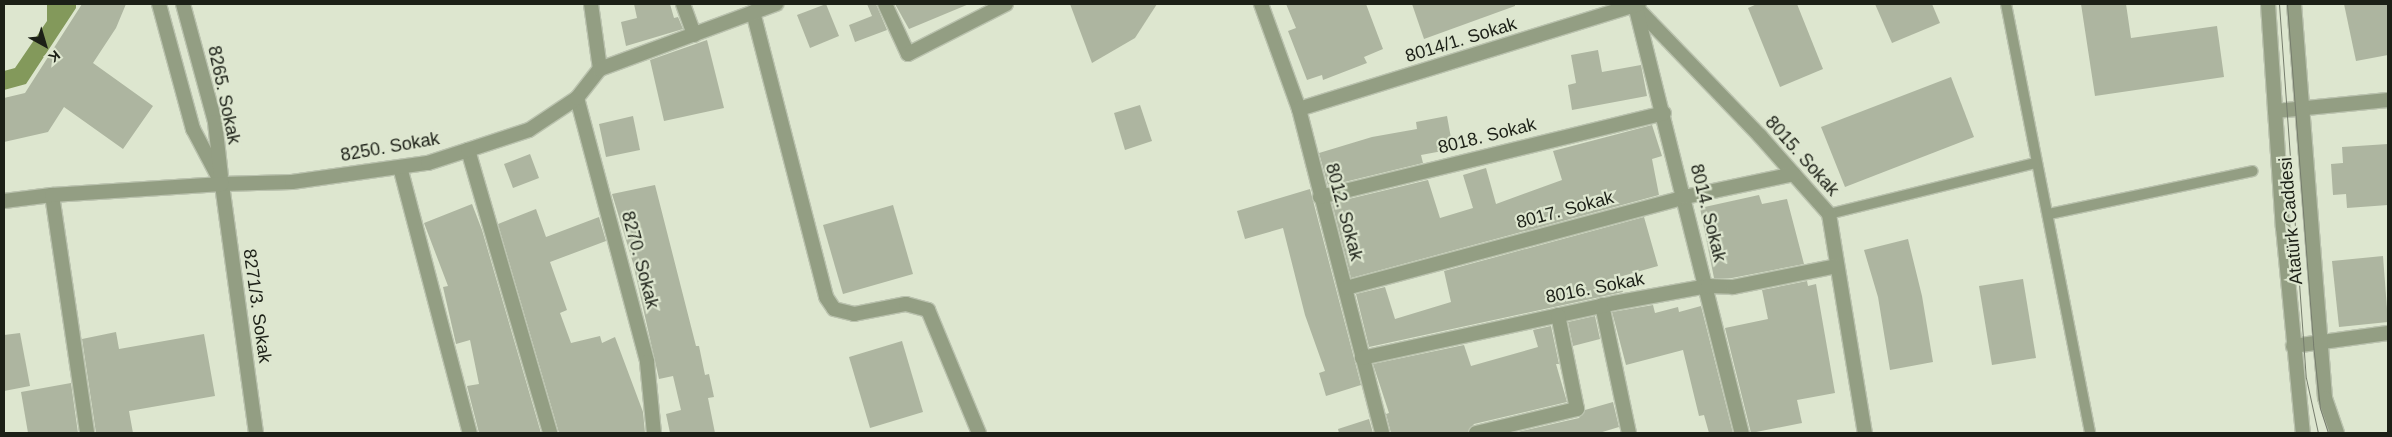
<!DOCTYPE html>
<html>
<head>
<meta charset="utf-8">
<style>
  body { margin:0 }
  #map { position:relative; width:2392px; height:437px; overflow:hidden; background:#dde6cf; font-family:Helvetica,sans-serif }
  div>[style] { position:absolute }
  .water>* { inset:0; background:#83995b }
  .building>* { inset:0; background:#adb5a0 }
  .roads { filter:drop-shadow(1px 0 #bac2ae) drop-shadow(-1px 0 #bac2ae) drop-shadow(0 1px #bac2ae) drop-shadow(0 -1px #bac2ae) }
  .service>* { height:10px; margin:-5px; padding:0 5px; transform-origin:5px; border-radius:5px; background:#939e83 }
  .minor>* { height:14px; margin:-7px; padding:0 7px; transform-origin:7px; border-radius:7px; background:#939e83 }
  .tertiary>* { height:14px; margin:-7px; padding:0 7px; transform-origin:7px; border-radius:7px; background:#939e83 }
  .tram>* { height:1px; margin:-0.5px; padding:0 0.5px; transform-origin:0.5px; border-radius:0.5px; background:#767d6d }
  span { translate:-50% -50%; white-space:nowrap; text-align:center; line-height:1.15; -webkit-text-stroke:4.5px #dde6cf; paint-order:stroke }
  .street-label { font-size:18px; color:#1c2017 }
  .frame { position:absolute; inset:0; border:5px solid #1c2017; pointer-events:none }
  .north { position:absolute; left:20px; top:20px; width:50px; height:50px; -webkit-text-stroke:4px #dde6cf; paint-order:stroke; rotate:141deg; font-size:14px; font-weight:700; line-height:20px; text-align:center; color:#1c2017 }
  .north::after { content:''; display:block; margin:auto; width:18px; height:22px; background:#1c2017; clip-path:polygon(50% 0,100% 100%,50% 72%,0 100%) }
</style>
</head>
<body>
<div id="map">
  <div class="water">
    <i style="clip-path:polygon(47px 4px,76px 4px,76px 8px,26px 84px,4px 90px,4px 71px,15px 68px,47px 21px)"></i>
  </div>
  <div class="building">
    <i style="clip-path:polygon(82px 4px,126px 4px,116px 28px,93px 63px,153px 106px,123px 149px,64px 107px,48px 132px,4px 142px,4px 98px,25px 93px)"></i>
    <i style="clip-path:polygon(634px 4px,670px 4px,674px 18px,678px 17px,683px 29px,626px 46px,621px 22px,637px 18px)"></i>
    <i style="clip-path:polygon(826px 4px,839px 36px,810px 48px,797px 15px)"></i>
    <i style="clip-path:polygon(867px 4px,876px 4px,887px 30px,855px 42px,849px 25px,872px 16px)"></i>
    <i style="clip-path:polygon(895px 4px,969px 4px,909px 29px)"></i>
    <i style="clip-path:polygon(1070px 4px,1157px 4px,1135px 38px,1092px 63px)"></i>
    <i style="clip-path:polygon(1286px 4px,1366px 4px,1383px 49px,1364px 57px,1367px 63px,1323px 80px,1322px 75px,1307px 80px,1288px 31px,1296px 28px)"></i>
    <i style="clip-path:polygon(1412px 4px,1515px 4px,1515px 6px,1424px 39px)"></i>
    <i style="clip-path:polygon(1757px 4px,1797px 4px,1823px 69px,1780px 87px,1748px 8px)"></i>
    <i style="clip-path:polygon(1875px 4px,1932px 4px,1940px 23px,1892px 43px)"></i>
    <i style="clip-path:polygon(2081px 4px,2126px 4px,2131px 38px,2217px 26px,2224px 77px,2095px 96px)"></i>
    <i style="clip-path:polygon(2344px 4px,2388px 4px,2388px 55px,2356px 61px)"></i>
    <i style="clip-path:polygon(707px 40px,724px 108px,664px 121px,650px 60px)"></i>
    <i style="clip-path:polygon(1598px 50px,1602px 72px,1641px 65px,1647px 96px,1572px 110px,1568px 85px,1576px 83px,1571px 55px)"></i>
    <i style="clip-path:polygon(1951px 77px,1974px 137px,1845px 187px,1821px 127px)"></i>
    <i style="clip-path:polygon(1140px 105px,1152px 141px,1125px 150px,1114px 113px)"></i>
    <i style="clip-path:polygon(633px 116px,640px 150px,606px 157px,599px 124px)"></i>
    <i style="clip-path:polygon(1447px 116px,1453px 149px,1421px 155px,1423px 163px,1328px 186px,1319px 153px,1372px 137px,1417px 129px,1416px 122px)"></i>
    <i style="clip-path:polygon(1652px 125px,1662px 156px,1652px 159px,1659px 195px,1351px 278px,1332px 203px,1428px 180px,1440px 218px,1473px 208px,1463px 175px,1486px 168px,1496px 204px,1562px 180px,1553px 151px)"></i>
    <i style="clip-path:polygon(2388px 144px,2388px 205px,2347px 208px,2346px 194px,2333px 195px,2331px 164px,2343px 163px,2342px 147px)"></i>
    <i style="clip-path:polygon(530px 154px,539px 178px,513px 188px,504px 164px)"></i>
    <i style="clip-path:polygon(655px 185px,696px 346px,699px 346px,705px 375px,709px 374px,714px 397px,708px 398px,715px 433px,670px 433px,666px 414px,681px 410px,673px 376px,659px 379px,633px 263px,612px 194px)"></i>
    <i style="clip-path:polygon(1310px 189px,1361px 385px,1326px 396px,1319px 373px,1325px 371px,1305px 315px,1283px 228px,1245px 239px,1237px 211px)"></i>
    <i style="clip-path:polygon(1759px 195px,1762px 204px,1787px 199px,1804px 264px,1732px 278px,1714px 278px,1700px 208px)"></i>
    <i style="clip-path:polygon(472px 204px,482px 230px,541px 433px,479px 433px,467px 386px,479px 384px,470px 340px,456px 344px,443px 287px,448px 286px,424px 223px)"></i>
    <i style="clip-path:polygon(893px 205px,913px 274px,843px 294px,823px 225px)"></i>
    <i style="clip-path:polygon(536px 209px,546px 237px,599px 217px,606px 241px,550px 262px,567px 310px,560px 313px,571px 343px,600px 336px,602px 343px,615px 337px,643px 412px,645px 433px,559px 433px,498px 224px)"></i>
    <i style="clip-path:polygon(1644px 217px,1658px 266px,1619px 277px,1623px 292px,1369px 347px,1356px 294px,1385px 287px,1395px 319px,1451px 302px,1444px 271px)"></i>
    <i style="clip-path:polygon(1908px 239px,1922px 296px,1933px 362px,1890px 370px,1878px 297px,1864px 250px)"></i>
    <i style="clip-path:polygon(2383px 256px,2388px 322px,2339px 327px,2332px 261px)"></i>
    <i style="clip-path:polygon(2023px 279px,2036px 358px,1992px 365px,1979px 286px)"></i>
    <i style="clip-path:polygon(1807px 281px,1808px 286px,1816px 284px,1835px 393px,1797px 400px,1802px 423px,1751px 433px,1725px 328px,1768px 319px,1762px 290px)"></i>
    <i style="clip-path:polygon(1653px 305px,1655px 313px,1678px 307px,1679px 312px,1701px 306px,1733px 433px,1709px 433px,1704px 415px,1699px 416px,1683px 350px,1626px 365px,1612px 312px)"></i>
    <i style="clip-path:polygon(1595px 316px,1600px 339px,1573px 346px,1568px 322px)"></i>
    <i style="clip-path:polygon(1551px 326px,1559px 364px,1556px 364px,1567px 402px,1474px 424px,1467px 433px,1391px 433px,1386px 414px,1389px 413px,1373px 364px,1464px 345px,1471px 366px,1538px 347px,1533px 330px)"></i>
    <i style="clip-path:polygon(116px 332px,119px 349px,204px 334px,215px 396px,129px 411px,133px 433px,96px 433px,82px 339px)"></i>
    <i style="clip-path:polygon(20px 333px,30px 386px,4px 391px,4px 335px)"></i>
    <i style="clip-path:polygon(902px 341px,923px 412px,870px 428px,849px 357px)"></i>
    <i style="clip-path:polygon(71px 383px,78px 433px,28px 433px,21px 392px)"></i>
    <i style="clip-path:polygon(1613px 402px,1619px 427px,1599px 433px,1513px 433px,1579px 418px,1585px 410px)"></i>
    <i style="clip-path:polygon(1369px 419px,1373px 433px,1339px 433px,1338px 429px)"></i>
  </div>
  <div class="roads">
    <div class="service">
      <i style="left:2006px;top:4px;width:437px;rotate:78.9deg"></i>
      <i style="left:1829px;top:214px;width:212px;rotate:-13.9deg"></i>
      <i style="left:2049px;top:214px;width:208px;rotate:-11.9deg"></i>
    </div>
    <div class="minor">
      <i style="left:591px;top:4px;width:66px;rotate:82.1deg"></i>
      <i style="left:683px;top:4px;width:33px;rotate:70deg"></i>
      <i style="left:885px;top:4px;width:55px;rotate:65.3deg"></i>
      <i style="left:908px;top:54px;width:110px;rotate:-27deg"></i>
      <i style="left:1261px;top:4px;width:112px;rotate:70.1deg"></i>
      <i style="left:1299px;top:109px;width:334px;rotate:75.6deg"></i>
      <i style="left:1633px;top:4px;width:183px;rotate:46.1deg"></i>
      <i style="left:1760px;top:136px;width:104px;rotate:48.5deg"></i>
      <i style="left:1829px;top:214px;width:222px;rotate:80.7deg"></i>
      <i style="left:1636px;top:9px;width:437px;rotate:76deg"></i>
      <i style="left:753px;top:12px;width:294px;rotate:75.6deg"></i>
      <i style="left:826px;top:297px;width:14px;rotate:56deg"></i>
      <i style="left:834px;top:309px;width:21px;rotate:14deg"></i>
      <i style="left:854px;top:314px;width:53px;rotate:-10.9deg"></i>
      <i style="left:906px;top:304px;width:23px;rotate:15deg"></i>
      <i style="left:928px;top:310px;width:133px;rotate:67.5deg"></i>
      <i style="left:577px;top:98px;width:273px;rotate:75.1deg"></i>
      <i style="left:647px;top:362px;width:71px;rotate:84.4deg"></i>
      <i style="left:1299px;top:109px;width:356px;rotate:-17.2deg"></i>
      <i style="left:2275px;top:111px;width:114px;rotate:-5.6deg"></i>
      <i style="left:468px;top:150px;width:295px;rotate:73.8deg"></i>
      <i style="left:400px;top:167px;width:275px;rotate:75.3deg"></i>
      <i style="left:52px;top:195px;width:241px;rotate:81.6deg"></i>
      <i style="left:1320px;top:197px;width:354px;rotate:-13.7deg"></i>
      <i style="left:1346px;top:288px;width:351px;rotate:-15deg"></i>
      <i style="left:1685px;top:197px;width:111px;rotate:-11.9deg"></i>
      <i style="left:1602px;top:305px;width:131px;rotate:78.1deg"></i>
      <i style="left:2293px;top:346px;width:96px;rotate:-7.8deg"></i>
      <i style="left:1362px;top:358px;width:258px;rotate:-12.3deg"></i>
      <i style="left:1614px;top:303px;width:96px;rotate:-10.3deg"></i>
      <i style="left:1708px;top:286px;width:25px;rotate:2deg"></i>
      <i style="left:1733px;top:287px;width:106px;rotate:-11.4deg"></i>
      <i style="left:256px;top:433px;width:251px;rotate:-97.8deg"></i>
      <i style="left:222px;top:184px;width:70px;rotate:-1.6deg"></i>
      <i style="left:292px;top:182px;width:137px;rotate:-8deg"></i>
      <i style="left:428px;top:163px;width:42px;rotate:-18deg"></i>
      <i style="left:468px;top:150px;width:64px;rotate:-18.2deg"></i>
      <i style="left:529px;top:130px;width:58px;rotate:-33.7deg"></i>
      <i style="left:577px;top:98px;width:37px;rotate:-52deg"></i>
      <i style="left:600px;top:69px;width:188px;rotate:-20.3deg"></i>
      <i style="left:1476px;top:433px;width:104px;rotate:-13.4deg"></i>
      <i style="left:1577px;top:409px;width:96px;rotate:-101.4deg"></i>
    </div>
    <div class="tertiary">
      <i style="left:159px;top:4px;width:130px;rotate:74.8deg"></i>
      <i style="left:193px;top:129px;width:62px;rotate:62.2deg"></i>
      <i style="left:183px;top:4px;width:122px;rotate:74.8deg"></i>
      <i style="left:215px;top:122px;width:54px;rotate:83.7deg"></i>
      <i style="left:2268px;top:4px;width:224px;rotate:86.2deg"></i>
      <i style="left:2283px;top:227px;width:207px;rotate:84.5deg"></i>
      <i style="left:2294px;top:4px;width:395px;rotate:85.5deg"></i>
      <i style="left:2325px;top:398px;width:37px;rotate:71deg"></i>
      <i style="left:4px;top:201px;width:48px;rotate:-7.1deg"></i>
      <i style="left:52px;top:195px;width:170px;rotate:-3.7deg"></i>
    </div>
  </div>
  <div class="tram">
    <i style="left:2279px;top:4px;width:375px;rotate:85.9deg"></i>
    <i style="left:2306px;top:378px;width:56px;rotate:77.7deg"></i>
    <i style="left:2287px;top:4px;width:341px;rotate:85.6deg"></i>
    <i style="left:2313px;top:344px;width:64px;rotate:83.8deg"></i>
    <i style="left:2320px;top:408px;width:26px;rotate:72deg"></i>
  </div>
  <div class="street-label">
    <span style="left:1461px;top:40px;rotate:-17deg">8014/1. Sokak</span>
    <span style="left:224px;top:95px;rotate:78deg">8265. Sokak</span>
    <span style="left:1487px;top:136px;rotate:-14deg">8018. Sokak</span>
    <span style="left:390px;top:147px;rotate:-10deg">8250. Sokak</span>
    <span style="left:1802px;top:156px;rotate:48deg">8015. Sokak</span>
    <span style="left:1565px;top:210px;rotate:-15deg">8017. Sokak</span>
    <span style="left:1344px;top:212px;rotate:75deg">8012. Sokak</span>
    <span style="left:1708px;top:213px;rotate:76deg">8014. Sokak</span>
    <span style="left:2291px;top:221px;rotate:-95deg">Atatürk Caddesi</span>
    <span style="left:640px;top:260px;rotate:75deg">8270. Sokak</span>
    <span style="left:1595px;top:288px;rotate:-11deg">8016. Sokak</span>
    <span style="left:257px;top:306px;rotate:82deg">8271/3. Sokak</span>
  </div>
  <div class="frame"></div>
  <div class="north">K</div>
</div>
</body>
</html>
